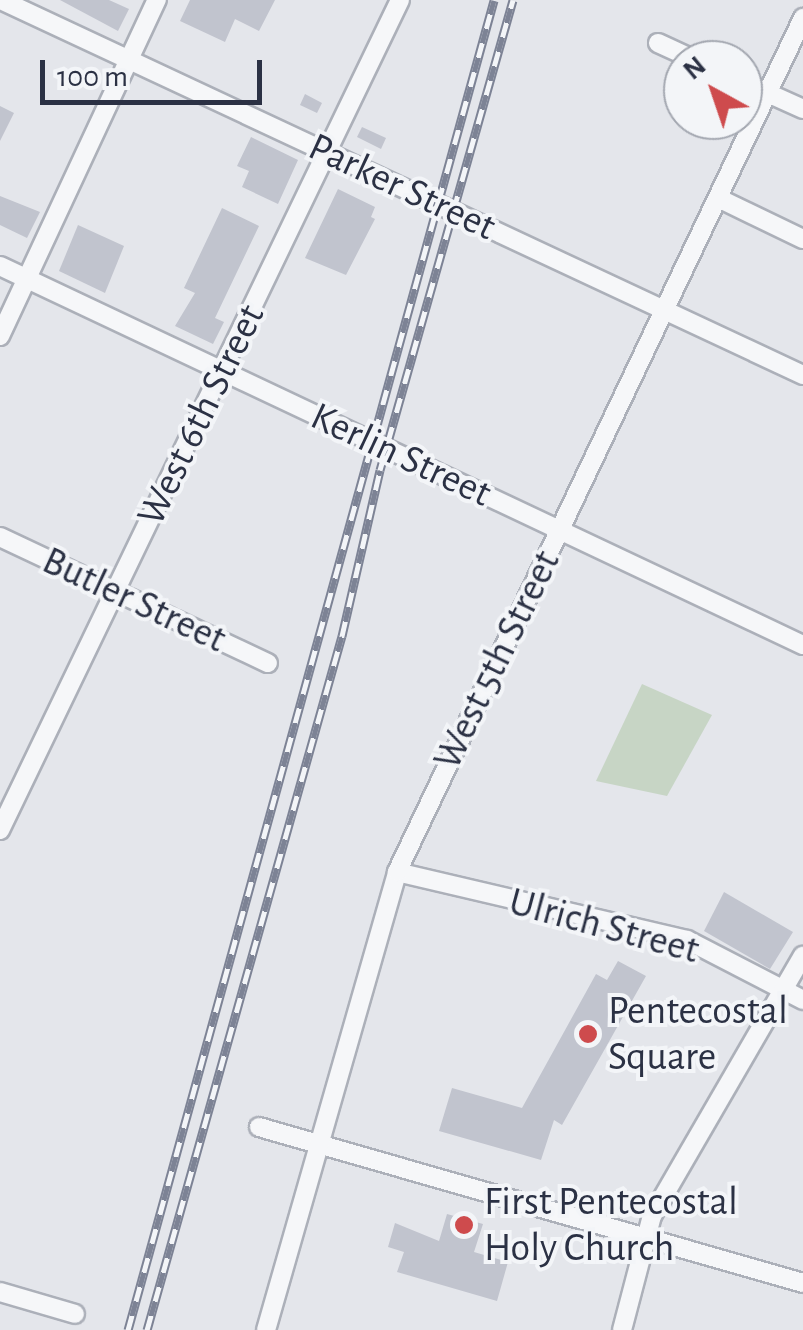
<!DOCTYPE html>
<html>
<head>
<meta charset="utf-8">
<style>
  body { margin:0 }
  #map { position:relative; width:803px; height:1330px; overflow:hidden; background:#e4e6eb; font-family:"Alegreya Sans",sans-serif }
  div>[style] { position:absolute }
  .green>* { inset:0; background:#c7d5c5 }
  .building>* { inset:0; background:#c1c4ce }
  .roads { filter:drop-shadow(2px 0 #acb0b9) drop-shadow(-2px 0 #acb0b9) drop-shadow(0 2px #acb0b9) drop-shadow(0 -2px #acb0b9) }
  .street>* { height:18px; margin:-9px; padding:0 9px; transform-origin:9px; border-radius:9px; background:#f6f7f9 }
  .rail>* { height:9px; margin-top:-4.5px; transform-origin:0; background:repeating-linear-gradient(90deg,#f3f5f8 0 15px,#7d8395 0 30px); box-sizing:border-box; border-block:2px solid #7d8395 }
  .dots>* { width:28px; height:28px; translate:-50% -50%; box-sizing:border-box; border:5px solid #f3f5f8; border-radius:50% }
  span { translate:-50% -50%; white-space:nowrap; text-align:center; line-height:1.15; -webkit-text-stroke:8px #f3f5f8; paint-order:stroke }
  .street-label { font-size:40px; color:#2b3144 }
  .poi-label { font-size:40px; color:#2b3144 }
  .left { translate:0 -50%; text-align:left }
  .north { position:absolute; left:663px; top:40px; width:100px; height:100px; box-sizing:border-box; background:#f3f5f8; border:2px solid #a3a7b0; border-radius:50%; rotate:320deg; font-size:28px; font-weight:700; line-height:40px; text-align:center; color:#2b3144 }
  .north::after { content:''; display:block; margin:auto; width:35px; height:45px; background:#ce4b4d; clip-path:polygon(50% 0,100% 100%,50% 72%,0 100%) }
  .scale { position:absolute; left:40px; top:60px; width:222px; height:45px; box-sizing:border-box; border:5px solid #2b3144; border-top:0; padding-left:12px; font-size:30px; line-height:35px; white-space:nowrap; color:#2b3144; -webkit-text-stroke:8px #f3f5f8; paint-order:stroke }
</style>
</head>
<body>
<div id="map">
  <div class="green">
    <i style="clip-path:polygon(642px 684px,712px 715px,667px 796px,596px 781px)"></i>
  </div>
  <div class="building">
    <i style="clip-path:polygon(60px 0,109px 0,129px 9px,118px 31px)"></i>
    <i style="clip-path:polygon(190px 0,275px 0,259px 31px,235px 19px,225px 42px,180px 21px)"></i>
    <i style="clip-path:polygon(305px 94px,322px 103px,317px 113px,300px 105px)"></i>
    <i style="clip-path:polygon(0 106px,14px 113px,0 141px)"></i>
    <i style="clip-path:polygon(362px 127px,386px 138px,381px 149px,357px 137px)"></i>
    <i style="clip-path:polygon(251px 137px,298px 160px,278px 204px,242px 187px,249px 171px,237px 166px)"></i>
    <i style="clip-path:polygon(338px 189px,375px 207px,371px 217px,375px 219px,346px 275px,305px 258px)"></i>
    <i style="clip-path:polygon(0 196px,40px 212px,27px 238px,0 225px)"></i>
    <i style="clip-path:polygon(222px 208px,259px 226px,215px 318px,224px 322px,213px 344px,175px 326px,195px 293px,184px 288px)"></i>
    <i style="clip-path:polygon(78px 225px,124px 246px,105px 293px,59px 271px)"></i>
    <i style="clip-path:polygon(724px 892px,793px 932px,770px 969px,704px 931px)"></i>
    <i style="clip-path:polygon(618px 961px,646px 976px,562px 1125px,554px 1120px,541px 1160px,439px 1131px,452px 1088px,522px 1108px,596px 974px,607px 980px)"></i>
    <i style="clip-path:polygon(447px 1214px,483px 1224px,474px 1252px,508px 1262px,497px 1301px,397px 1272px,404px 1252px,388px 1247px,395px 1223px,439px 1241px)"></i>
  </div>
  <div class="roads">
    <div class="street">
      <i style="left:1px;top:0;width:885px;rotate:25.06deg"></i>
      <i style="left:658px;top:43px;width:41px;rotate:24.7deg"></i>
      <i style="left:743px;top:82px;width:66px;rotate:24.2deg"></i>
      <i style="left:718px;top:198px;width:94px;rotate:25.8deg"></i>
      <i style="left:0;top:266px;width:888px;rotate:25.27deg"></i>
      <i style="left:0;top:336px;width:371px;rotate:-65deg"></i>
      <i style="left:0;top:537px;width:296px;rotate:25.2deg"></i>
      <i style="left:0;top:830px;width:921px;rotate:-64.27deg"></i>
      <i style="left:397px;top:872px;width:298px;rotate:13.2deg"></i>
      <i style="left:687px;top:940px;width:131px;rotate:27.3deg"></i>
      <i style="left:259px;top:1127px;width:566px;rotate:16deg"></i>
      <i style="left:0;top:1292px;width:78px;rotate:16.3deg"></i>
      <i style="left:266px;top:1330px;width:476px;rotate:-74deg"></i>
      <i style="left:397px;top:872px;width:946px;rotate:-64.57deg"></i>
      <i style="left:622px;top:1330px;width:118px;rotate:-75.3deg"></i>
      <i style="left:652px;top:1216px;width:301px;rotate:-59.9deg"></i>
    </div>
  </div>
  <div class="rail">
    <i style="left:128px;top:1330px;width:1379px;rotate:-74.61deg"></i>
    <i style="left:147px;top:1330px;width:721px;rotate:-74.31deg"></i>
    <i style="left:342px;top:636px;width:170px;rotate:-77.1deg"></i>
    <i style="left:380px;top:470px;width:488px;rotate:-74.2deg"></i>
  </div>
  <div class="dots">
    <i style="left:588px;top:1034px;background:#ce4b4d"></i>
    <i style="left:464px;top:1225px;background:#ce4b4d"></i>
  </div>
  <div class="street-label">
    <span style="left:402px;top:187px;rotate:25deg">Parker Street</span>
    <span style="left:201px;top:415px;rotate:-64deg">West 6th Street</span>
    <span style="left:401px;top:455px;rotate:25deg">Kerlin Street</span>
    <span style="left:134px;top:600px;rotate:25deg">Butler Street</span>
    <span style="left:497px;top:660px;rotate:-64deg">West 5th Street</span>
    <span style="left:604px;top:926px;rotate:15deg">Ulrich Street</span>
  </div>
  <div class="poi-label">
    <span class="left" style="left:608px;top:1034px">Pentecostal<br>Square</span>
    <span class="left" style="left:484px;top:1225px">First Pentecostal<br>Holy Church</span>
  </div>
  <div class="north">N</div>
  <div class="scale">100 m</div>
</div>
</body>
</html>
